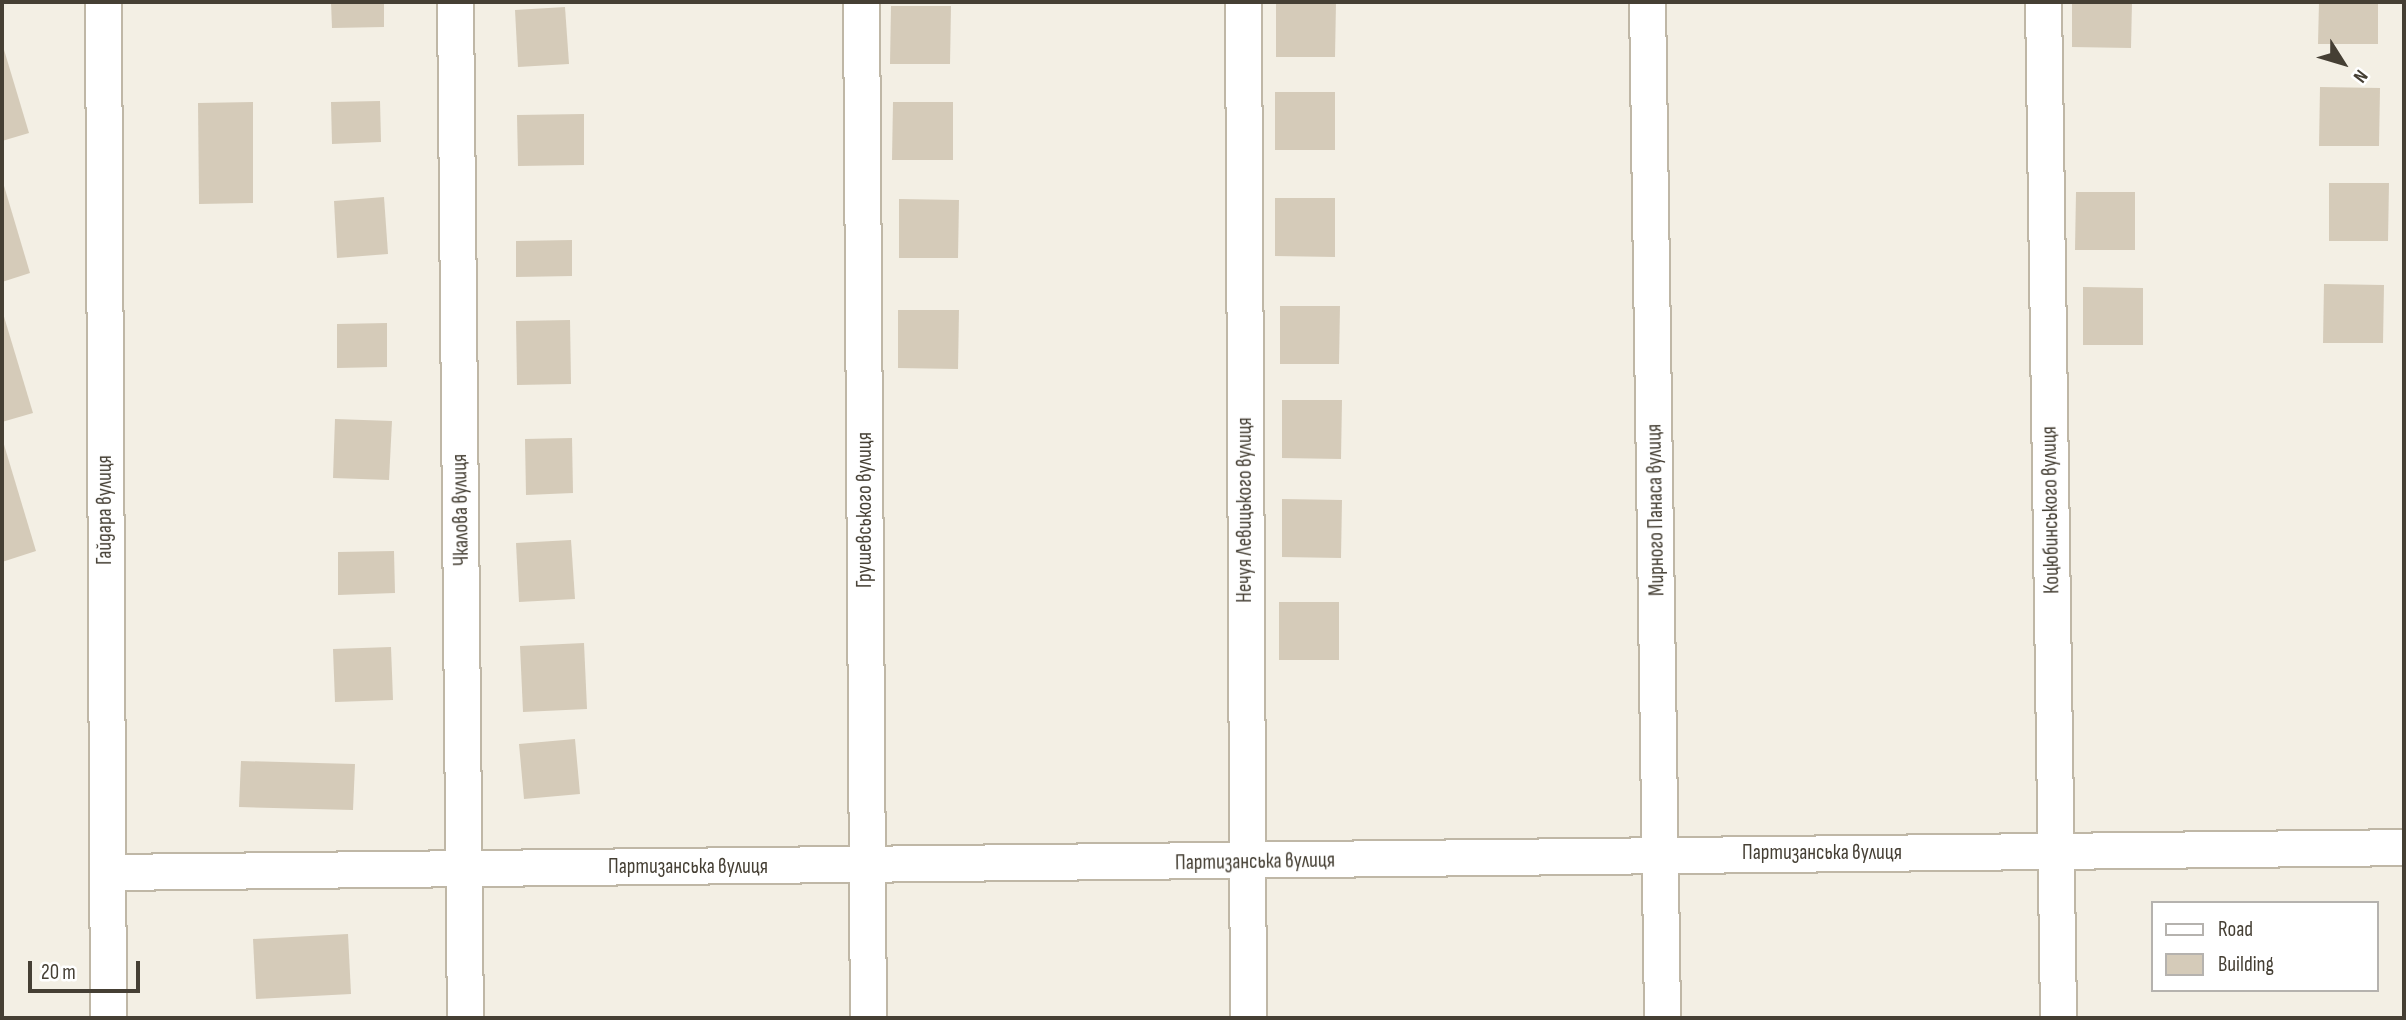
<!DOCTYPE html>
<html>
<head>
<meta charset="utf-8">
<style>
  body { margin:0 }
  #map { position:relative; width:2406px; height:1020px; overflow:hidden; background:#f3efe4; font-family:"Sofia Sans Condensed",sans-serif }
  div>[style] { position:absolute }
  .building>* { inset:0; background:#d5cbb9 }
  .roads { filter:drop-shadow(2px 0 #bfb7a6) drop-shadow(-2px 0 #bfb7a6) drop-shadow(0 2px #bfb7a6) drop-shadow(0 -2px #bfb7a6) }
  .minor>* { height:35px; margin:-17.5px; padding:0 17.5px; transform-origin:17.5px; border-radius:17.5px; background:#fff }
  span { translate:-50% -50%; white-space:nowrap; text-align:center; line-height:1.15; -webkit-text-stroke:6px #fff; paint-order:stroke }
  .street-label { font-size:21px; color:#453f34 }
  .frame { position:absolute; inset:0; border:4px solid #453f34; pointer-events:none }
  .legend { position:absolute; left:2151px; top:901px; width:228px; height:91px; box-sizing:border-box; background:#fff; border:2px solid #b5b2ae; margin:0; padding:9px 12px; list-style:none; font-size:21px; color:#453f34 }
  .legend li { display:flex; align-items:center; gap:14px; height:35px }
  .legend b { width:35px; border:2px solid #b5b2ae }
  .north { position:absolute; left:2308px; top:28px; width:70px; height:70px; -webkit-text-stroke:5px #fff; paint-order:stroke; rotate:127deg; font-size:19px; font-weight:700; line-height:28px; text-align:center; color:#453f34 }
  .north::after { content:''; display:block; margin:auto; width:24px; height:32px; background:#453f34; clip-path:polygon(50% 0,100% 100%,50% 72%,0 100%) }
  .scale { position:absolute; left:28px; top:961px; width:112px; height:32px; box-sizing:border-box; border:4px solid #453f34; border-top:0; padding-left:9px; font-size:21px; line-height:24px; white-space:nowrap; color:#453f34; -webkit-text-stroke:5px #fff; paint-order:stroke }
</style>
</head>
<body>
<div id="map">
  <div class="building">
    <i style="clip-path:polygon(331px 2px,384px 2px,384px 27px,332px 28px)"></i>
    <i style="clip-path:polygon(1276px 2px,1336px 2px,1335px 57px,1276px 57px)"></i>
    <i style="clip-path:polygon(2072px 2px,2132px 2px,2131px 48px,2072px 47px)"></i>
    <i style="clip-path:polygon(2319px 2px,2378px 2px,2378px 44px,2318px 44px)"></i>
    <i style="clip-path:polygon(891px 6px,951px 6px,950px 64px,890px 64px)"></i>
    <i style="clip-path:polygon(565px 7px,569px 64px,518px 67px,515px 10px)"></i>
    <i style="clip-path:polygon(2px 43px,29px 133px,2px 141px)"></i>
    <i style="clip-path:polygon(2320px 87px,2380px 88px,2379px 146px,2319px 146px)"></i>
    <i style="clip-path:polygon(1275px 92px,1335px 92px,1335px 150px,1275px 150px)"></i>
    <i style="clip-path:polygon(380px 101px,381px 142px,332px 144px,331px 102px)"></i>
    <i style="clip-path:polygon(253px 102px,253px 203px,199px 204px,198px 103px)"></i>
    <i style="clip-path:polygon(893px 102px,953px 102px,953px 160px,892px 160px)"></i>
    <i style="clip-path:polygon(584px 114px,584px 165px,518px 166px,517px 115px)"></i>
    <i style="clip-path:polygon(2px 179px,30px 273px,2px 282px)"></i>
    <i style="clip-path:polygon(2329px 183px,2389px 183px,2388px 241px,2329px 241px)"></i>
    <i style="clip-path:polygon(2076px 192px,2135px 192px,2135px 250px,2075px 250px)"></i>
    <i style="clip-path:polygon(384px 197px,388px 254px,337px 258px,334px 201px)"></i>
    <i style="clip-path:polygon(1275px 198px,1335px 198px,1335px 257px,1275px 256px)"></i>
    <i style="clip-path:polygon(899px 199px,959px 200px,958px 258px,899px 258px)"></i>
    <i style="clip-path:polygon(572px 240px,572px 276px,516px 277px,516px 241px)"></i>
    <i style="clip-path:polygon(2324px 284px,2384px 285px,2383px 343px,2323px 343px)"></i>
    <i style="clip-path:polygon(2083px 287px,2143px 288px,2143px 345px,2083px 345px)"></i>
    <i style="clip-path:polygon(1280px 306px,1340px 306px,1339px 364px,1280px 364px)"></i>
    <i style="clip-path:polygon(2px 310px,33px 413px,2px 422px)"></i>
    <i style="clip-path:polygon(898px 310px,959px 310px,958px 369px,898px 368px)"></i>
    <i style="clip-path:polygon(570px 320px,571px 384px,517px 385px,516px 321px)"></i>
    <i style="clip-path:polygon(387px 323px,387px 367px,337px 368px,337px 324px)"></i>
    <i style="clip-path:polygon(1282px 400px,1342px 400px,1341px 459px,1282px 458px)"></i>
    <i style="clip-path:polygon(335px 419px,392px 421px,389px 480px,333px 478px)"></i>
    <i style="clip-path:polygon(2px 438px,36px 551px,2px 562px)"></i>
    <i style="clip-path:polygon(572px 438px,573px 493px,526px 495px,525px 439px)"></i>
    <i style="clip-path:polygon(1282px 499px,1342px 500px,1341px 558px,1282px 557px)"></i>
    <i style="clip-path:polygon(571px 540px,575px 599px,519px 602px,516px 543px)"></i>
    <i style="clip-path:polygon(394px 551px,395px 593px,338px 595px,338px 552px)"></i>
    <i style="clip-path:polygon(1279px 602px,1339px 602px,1339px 660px,1279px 660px)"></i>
    <i style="clip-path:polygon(584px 643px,587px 709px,523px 712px,520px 646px)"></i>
    <i style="clip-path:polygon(391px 647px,393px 700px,335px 702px,333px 649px)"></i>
    <i style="clip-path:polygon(575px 739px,580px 794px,524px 799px,519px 744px)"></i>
    <i style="clip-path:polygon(241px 761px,355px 764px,353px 810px,239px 807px)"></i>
    <i style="clip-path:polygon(348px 934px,351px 994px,256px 999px,253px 939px)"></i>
  </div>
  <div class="roads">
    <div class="minor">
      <i style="left:103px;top:2px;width:1016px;rotate:89.72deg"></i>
      <i style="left:455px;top:2px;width:1016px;rotate:89.44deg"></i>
      <i style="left:861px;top:2px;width:1016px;rotate:89.61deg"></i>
      <i style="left:1243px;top:2px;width:1016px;rotate:89.72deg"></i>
      <i style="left:1647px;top:2px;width:1016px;rotate:89.15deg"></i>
      <i style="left:2043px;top:2px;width:1016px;rotate:89.15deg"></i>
      <i style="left:107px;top:872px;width:2297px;rotate:-0.62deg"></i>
    </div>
  </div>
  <div class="street-label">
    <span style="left:105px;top:510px;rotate:-90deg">Гайдара вулиця</span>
    <span style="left:461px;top:510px;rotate:-91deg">Чкалова вулиця</span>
    <span style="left:865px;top:510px;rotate:-90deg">Грушевського вулиця</span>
    <span style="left:1245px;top:510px;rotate:-90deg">Нечуя Левицького вулиця</span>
    <span style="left:1656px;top:510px;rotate:-91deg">Мирного Панаса вулиця</span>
    <span style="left:2051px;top:510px;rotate:-91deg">Коцюбинського вулиця</span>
    <span style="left:1822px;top:853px">Партизанська вулиця</span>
    <span style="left:1255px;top:862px;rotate:-1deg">Партизанська вулиця</span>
    <span style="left:688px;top:867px">Партизанська вулиця</span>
  </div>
  <div class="frame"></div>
  <ul class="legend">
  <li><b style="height:9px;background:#fff"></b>Road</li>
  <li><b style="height:19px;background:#d5cbb9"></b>Building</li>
  </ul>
  <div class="north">N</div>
  <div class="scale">20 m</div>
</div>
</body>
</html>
